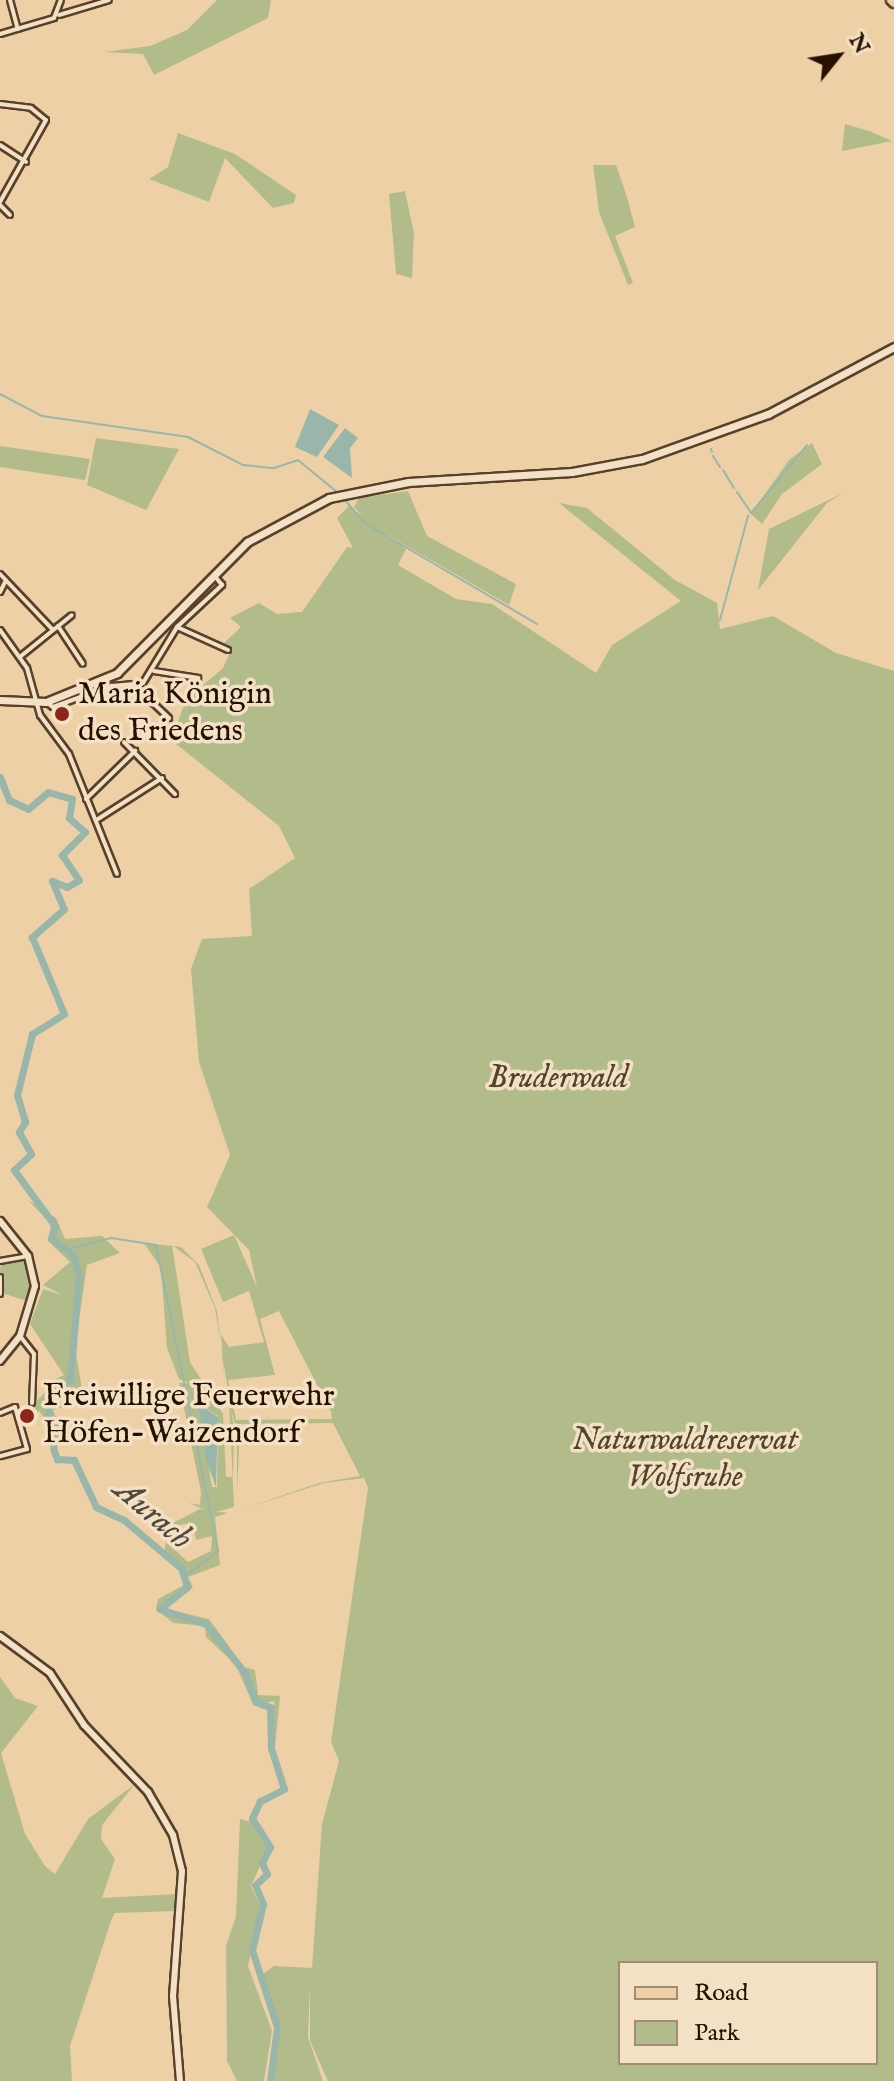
<!DOCTYPE html>
<html>
<head>
<meta charset="utf-8">
<style>
  body { margin:0 }
  #map { position:relative; width:894px; height:2081px; overflow:hidden; background:#edd0a6; font-family:"IM FELL English",serif }
  div>[style] { position:absolute }
  .green>* { inset:0; background:#b2bc8b }
  .water>* { inset:0; background:#99b6ab }
  .stream>* { height:2px; margin:-1px; padding:0 1px; transform-origin:1px; border-radius:1px; background:#99b6ab }
  .river>* { height:7px; margin:-3.5px; padding:0 3.5px; transform-origin:3.5px; border-radius:3.5px; background:#99b6ab }
  .roads { filter:drop-shadow(2px 0 #58412a) drop-shadow(-2px 0 #58412a) drop-shadow(0 2px #58412a) drop-shadow(0 -2px #58412a) }
  .minor>* { height:4px; margin:-2px; padding:0 2px; transform-origin:2px; border-radius:2px; background:#f3e0c5 }
  .tertiary>* { height:6px; margin:-3px; padding:0 3px; transform-origin:3px; border-radius:3px; background:#f3e0c5 }
  .secondary>* { height:7px; margin:-3.5px; padding:0 3.5px; transform-origin:3.5px; border-radius:3.5px; background:#f3e0c5 }
  .primary>* { height:8px; margin:-4px; padding:0 4px; transform-origin:4px; border-radius:4px; background:#edd0a6 }
  .dots>* { width:22px; height:22px; translate:-50% -50%; box-sizing:border-box; border:4px solid #f3e0c5; border-radius:50% }
  span { translate:-50% -50%; white-space:nowrap; text-align:center; line-height:1.15; -webkit-text-stroke:7px #f3e0c5; paint-order:stroke }
  .poi-label { font-size:32px; color:#261100 }
  .left { translate:0 -50%; text-align:left }
  .park-label { font-size:32px; color:#50442a; font-style:italic }
  .water-label { font-size:34px; color:#4e4b3c; font-style:italic }
  .legend { position:absolute; left:618px; top:1961px; width:260px; height:104px; box-sizing:border-box; background:#f3e0c5; border:2px solid #a18d76; margin:0; padding:10px 14px; list-style:none; font-size:24px; color:#261100 }
  .legend li { display:flex; align-items:center; gap:16px; height:40px }
  .legend b { width:40px; border:2px solid #a18d76 }
  .north { position:absolute; left:798px; top:16px; width:80px; height:80px; -webkit-text-stroke:6px #f3e0c5; paint-order:stroke; rotate:60deg; font-size:22px; font-weight:700; line-height:32px; text-align:center; color:#261100 }
  .north::after { content:''; display:block; margin:auto; width:28px; height:36px; background:#261100; clip-path:polygon(50% 0,100% 100%,50% 72%,0 100%) }
</style>
</head>
<body>
<div id="map">
  <div class="green">
    <i style="clip-path:polygon(217px 0,271px 0,268px 18px,154px 75px,143px 54px,104px 52px,150px 46px,187px 30px)"></i>
    <i style="clip-path:polygon(845px 124px,869px 131px,892px 141px,842px 151px)"></i>
    <i style="clip-path:polygon(178px 133px,235px 154px,296px 195px,294px 203px,273px 208px,225px 158px,209px 202px,149px 179px,168px 167px)"></i>
    <i style="clip-path:polygon(593px 165px,616px 165px,626px 194px,635px 227px,615px 236px,633px 283px,628px 285px,599px 212px)"></i>
    <i style="clip-path:polygon(405px 191px,414px 233px,412px 278px,396px 274px,389px 194px)"></i>
    <i style="clip-path:polygon(96px 438px,179px 449px,146px 510px,87px 485px)"></i>
    <i style="clip-path:polygon(812px 443px,822px 464px,782px 494px,762px 524px,751px 514px,789px 460px)"></i>
    <i style="clip-path:polygon(0 446px,90px 459px,85px 480px,0 467px)"></i>
    <i style="clip-path:polygon(408px 491px,427px 536px,516px 584px,509px 605px,370px 525px,354px 507px,359px 498px)"></i>
    <i style="clip-path:polygon(843px 493px,827px 503px,758px 590px,769px 529px)"></i>
    <i style="clip-path:polygon(evenodd,559px 503px,587px 508px,675px 580px,717px 603px,720px 629px,773px 616px,836px 653px,894px 671px,894px 2081px,328px 2081px,310px 2041px,310px 1986px,308px 2037px,323px 2081px,275px 2081px,271px 2070px,281px 2029px,260px 1976px,274px 1966px,312px 1968px,322px 1824px,339px 1761px,331px 1742px,368px 1488px,364px 1478px,324px 1483px,239px 1510px,319px 1483px,360px 1476px,333px 1423px,240px 1424px,237px 1494px,237px 1432px,229px 1401px,234px 1507px,212px 1513px,189px 1503px,200px 1505px,201px 1492px,179px 1383px,189px 1383px,179px 1379px,167px 1348px,161px 1268px,144px 1243px,181px 1247px,199px 1265px,217px 1311px,225px 1382px,221px 1334px,229px 1347px,264px 1342px,249px 1291px,223px 1302px,201px 1249px,234px 1235px,257px 1287px,249px 1250px,207px 1207px,230px 1155px,199px 1062px,191px 969px,202px 939px,252px 936px,249px 889px,295px 858px,279px 826px,171px 740px,186px 700px,223px 668px,230px 652px,222px 645px,241px 627px,230px 618px,259px 603px,277px 614px,302px 612px,347px 547px,353px 548px,337px 518px,349px 506px,406px 549px,398px 565px,456px 599px,492px 604px,596px 673px,612px 645px,681px 601px,559px 503px,172px 1245px,195px 1262px,215px 1308px,234px 1428px,233px 1477px,226px 1477px,223px 1414px,190px 1362px,172px 1245px,559px 503px,279px 1311px,331px 1412px,332px 1419px,236px 1420px,228px 1380px,275px 1375px,260px 1319px,279px 1311px,559px 503px,198px 1404px,218px 1416px,217px 1487px,212px 1487px,198px 1404px,559px 503px,620px 1963px,876px 1963px,876px 2063px,620px 2063px,620px 1963px)"></i>
    <i style="clip-path:polygon(28px 1200px,56px 1218px,65px 1239px,102px 1236px,120px 1253px,87px 1265px,75px 1348px,84px 1401px,53px 1410px,61px 1430px,57px 1448px,50px 1425px,39px 1411px,33px 1417px,32px 1406px,49px 1388px,52px 1402px,63px 1401px,50px 1382px,64px 1375px,30px 1324px,43px 1289px,62px 1295px,43px 1285px,70px 1262px,48px 1241px,51px 1224px)"></i>
    <i style="clip-path:polygon(26px 1260px,31px 1284px,27px 1301px,2px 1293px,0 1272px,1px 1262px)"></i>
    <i style="clip-path:polygon(200px 1509px,228px 1513px,215px 1517px,220px 1565px,188px 1577px,193px 1587px,161px 1608px,209px 1619px,244px 1667px,255px 1670px,258px 1695px,280px 1696px,275px 1747px,269px 1749px,268px 1730px,275px 1701px,253px 1705px,236px 1665px,206px 1637px,205px 1626px,173px 1623px,156px 1609px,158px 1599px,184px 1585px,178px 1566px,163px 1558px,166px 1542px,188px 1562px,211px 1551px,212px 1536px,196px 1540px,193px 1523px,165px 1527px)"></i>
    <i style="clip-path:polygon(0 1677px,15px 1698px,38px 1706px,1px 1753px,25px 1834px,45px 1866px,55px 1874px,88px 1819px,135px 1784px,102px 1825px,101px 1839px,115px 1859px,102px 1898px,177px 1894px,177px 1911px,115px 1913px,111px 1921px,70px 2046px,72px 2081px,0 2081px)"></i>
    <i style="clip-path:polygon(240px 1819px,259px 1824px,269px 1846px,251px 1886px,261px 1908px,248px 1966px,272px 2031px,264px 2081px,237px 2081px,227px 2061px,226px 1946px,236px 1916px)"></i>
  </div>
  <div class="water">
    <i style="clip-path:polygon(310px 409px,339px 425px,317px 457px,295px 447px)"></i>
    <i style="clip-path:polygon(345px 428px,358px 438px,350px 448px,352px 478px,323px 457px)"></i>
    <i style="clip-path:polygon(198px 1404px,218px 1417px,216px 1487px,206px 1460px)"></i>
  </div>
  <div class="stream">
    <i style="left:0;top:394px;width:47px;rotate:27.6deg"></i>
    <i style="left:42px;top:416px;width:148px;rotate:8.2deg"></i>
    <i style="left:188px;top:437px;width:62px;rotate:27deg"></i>
    <i style="left:243px;top:465px;width:31px;rotate:6deg"></i>
    <i style="left:274px;top:468px;width:25px;rotate:-18deg"></i>
    <i style="left:298px;top:460px;width:50px;rotate:39.4deg"></i>
    <i style="left:711px;top:449px;width:3px;rotate:72deg"></i>
    <i style="left:713px;top:456px;width:13px;rotate:58deg"></i>
    <i style="left:723px;top:470px;width:21px;rotate:59deg"></i>
    <i style="left:737px;top:492px;width:25px;rotate:56deg"></i>
    <i style="left:751px;top:513px;width:88px;rotate:-50.5deg"></i>
    <i style="left:344px;top:499px;width:33px;rotate:49deg"></i>
    <i style="left:366px;top:524px;width:198px;rotate:30.3deg"></i>
    <i style="left:720px;top:620px;width:108px;rotate:-74.9deg"></i>
    <i style="left:68px;top:1249px;width:44px;rotate:-14.3deg"></i>
    <i style="left:111px;top:1238px;width:46px;rotate:8.8deg"></i>
    <i style="left:156px;top:1245px;width:312px;rotate:78.5deg"></i>
    <i style="left:218px;top:1551px;width:43px;rotate:142.6deg"></i>
  </div>
  <div class="river">
    <i style="left:0;top:777px;width:25px;rotate:69deg"></i>
    <i style="left:9px;top:800px;width:21px;rotate:25deg"></i>
    <i style="left:28px;top:809px;width:26px;rotate:-40deg"></i>
    <i style="left:48px;top:792px;width:25px;rotate:16deg"></i>
    <i style="left:72px;top:799px;width:19px;rotate:99deg"></i>
    <i style="left:69px;top:818px;width:21px;rotate:41deg"></i>
    <i style="left:85px;top:832px;width:33px;rotate:135deg"></i>
    <i style="left:62px;top:855px;width:30px;rotate:56deg"></i>
    <i style="left:79px;top:880px;width:14px;rotate:150deg"></i>
    <i style="left:67px;top:887px;width:16px;rotate:-158deg"></i>
    <i style="left:52px;top:881px;width:30px;rotate:67deg"></i>
    <i style="left:64px;top:909px;width:43px;rotate:138.8deg"></i>
    <i style="left:32px;top:937px;width:83px;rotate:67.4deg"></i>
    <i style="left:64px;top:1014px;width:38px;rotate:148deg"></i>
    <i style="left:32px;top:1034px;width:63px;rotate:103.8deg"></i>
    <i style="left:17px;top:1095px;width:28px;rotate:73deg"></i>
    <i style="left:25px;top:1122px;width:12px;rotate:121deg"></i>
    <i style="left:19px;top:1132px;width:25px;rotate:61deg"></i>
    <i style="left:31px;top:1154px;width:23px;rotate:137deg"></i>
    <i style="left:14px;top:1170px;width:69px;rotate:53.8deg"></i>
    <i style="left:55px;top:1226px;width:13px;rotate:108deg"></i>
    <i style="left:51px;top:1238px;width:28px;rotate:38deg"></i>
    <i style="left:73px;top:1255px;width:21px;rotate:73deg"></i>
    <i style="left:79px;top:1275px;width:105px;rotate:94.9deg"></i>
    <i style="left:70px;top:1380px;width:18px;rotate:161deg"></i>
    <i style="left:53px;top:1386px;width:17px;rotate:111deg"></i>
    <i style="left:47px;top:1402px;width:49px;rotate:81.9deg"></i>
    <i style="left:54px;top:1451px;width:9px;rotate:69deg"></i>
    <i style="left:57px;top:1459px;width:17px;rotate:3deg"></i>
    <i style="left:74px;top:1460px;width:52px;rotate:64.9deg"></i>
    <i style="left:96px;top:1507px;width:31px;rotate:25deg"></i>
    <i style="left:124px;top:1520px;width:75px;rotate:40.1deg"></i>
    <i style="left:181px;top:1568px;width:20px;rotate:72deg"></i>
    <i style="left:187px;top:1587px;width:35px;rotate:141deg"></i>
    <i style="left:160px;top:1609px;width:48px;rotate:18.1deg"></i>
    <i style="left:206px;top:1624px;width:63px;rotate:51.5deg"></i>
    <i style="left:245px;top:1673px;width:31px;rotate:69deg"></i>
    <i style="left:256px;top:1702px;width:15px;rotate:20deg"></i>
    <i style="left:270px;top:1707px;width:41px;rotate:88.6deg"></i>
    <i style="left:271px;top:1748px;width:43px;rotate:72.4deg"></i>
    <i style="left:284px;top:1789px;width:27px;rotate:153deg"></i>
    <i style="left:260px;top:1801px;width:19px;rotate:115deg"></i>
    <i style="left:252px;top:1818px;width:34px;rotate:58deg"></i>
    <i style="left:270px;top:1847px;width:18px;rotate:117deg"></i>
    <i style="left:262px;top:1863px;width:12px;rotate:66deg"></i>
    <i style="left:267px;top:1874px;width:16px;rotate:137deg"></i>
    <i style="left:255px;top:1885px;width:21px;rotate:67deg"></i>
    <i style="left:263px;top:1904px;width:47px;rotate:103.4deg"></i>
    <i style="left:252px;top:1950px;width:81px;rotate:72deg"></i>
    <i style="left:277px;top:2027px;width:54px;rotate:97.4deg"></i>
  </div>
  <div class="roads">
    <div class="minor">
      <i style="left:10px;top:0;width:30px;rotate:75deg"></i>
      <i style="left:59px;top:15px;width:52px;rotate:-16.7deg"></i>
      <i style="left:0;top:34px;width:56px;rotate:-16.5deg"></i>
      <i style="left:54px;top:18px;width:19px;rotate:-69deg"></i>
      <i style="left:0;top:104px;width:31px;rotate:7deg"></i>
      <i style="left:31px;top:108px;width:19px;rotate:39deg"></i>
      <i style="left:46px;top:120px;width:94px;rotate:119.3deg"></i>
      <i style="left:0;top:145px;width:31px;rotate:33deg"></i>
      <i style="left:0;top:205px;width:14px;rotate:45deg"></i>
      <i style="left:0;top:574px;width:76px;rotate:46.6deg"></i>
      <i style="left:0;top:592px;width:13px;rotate:-63deg"></i>
      <i style="left:58px;top:626px;width:45px;rotate:56.7deg"></i>
      <i style="left:177px;top:627px;width:56px;rotate:24.3deg"></i>
      <i style="left:0;top:630px;width:47px;rotate:54.6deg"></i>
      <i style="left:27px;top:668px;width:49px;rotate:74.5deg"></i>
      <i style="left:40px;top:715px;width:49px;rotate:53.4deg"></i>
      <i style="left:69px;top:754px;width:129px;rotate:68.2deg"></i>
      <i style="left:21px;top:656px;width:65px;rotate:-38.8deg"></i>
      <i style="left:154px;top:671px;width:45px;rotate:9deg"></i>
      <i style="left:135px;top:686px;width:47px;rotate:43.3deg"></i>
      <i style="left:46px;top:702px;width:9px;rotate:36deg"></i>
      <i style="left:53px;top:707px;width:62px;rotate:-19.9deg"></i>
      <i style="left:111px;top:686px;width:32px;rotate:-5deg"></i>
      <i style="left:143px;top:683px;width:66px;rotate:-58.7deg"></i>
      <i style="left:177px;top:627px;width:62px;rotate:-43deg"></i>
      <i style="left:222px;top:585px;width:13px;rotate:-129deg"></i>
      <i style="left:124px;top:742px;width:73px;rotate:45.6deg"></i>
      <i style="left:86px;top:799px;width:69px;rotate:-44.4deg"></i>
      <i style="left:98px;top:819px;width:76px;rotate:-32.6deg"></i>
      <i style="left:0;top:1261px;width:28px;rotate:-10deg"></i>
      <i style="left:0;top:1277px;width:17px;rotate:90deg"></i>
      <i style="left:20px;top:1336px;width:23px;rotate:52deg"></i>
      <i style="left:34px;top:1354px;width:49px;rotate:92.3deg"></i>
      <i style="left:0;top:1413px;width:16px;rotate:-22deg"></i>
      <i style="left:15px;top:1407px;width:44px;rotate:74.1deg"></i>
      <i style="left:27px;top:1449px;width:28px;rotate:165deg"></i>
    </div>
    <div class="tertiary">
      <i style="left:0;top:1221px;width:45px;rotate:51.3deg"></i>
      <i style="left:28px;top:1256px;width:31px;rotate:77deg"></i>
      <i style="left:35px;top:1286px;width:52px;rotate:106.7deg"></i>
      <i style="left:20px;top:1336px;width:32px;rotate:129deg"></i>
      <i style="left:0;top:1636px;width:62px;rotate:36.5deg"></i>
      <i style="left:50px;top:1673px;width:62px;rotate:56.8deg"></i>
      <i style="left:84px;top:1725px;width:93px;rotate:46.3deg"></i>
      <i style="left:148px;top:1792px;width:50px;rotate:59.8deg"></i>
      <i style="left:173px;top:1835px;width:37px;rotate:76deg"></i>
      <i style="left:182px;top:1871px;width:125px;rotate:94.1deg"></i>
      <i style="left:173px;top:1996px;width:85px;rotate:85.3deg"></i>
    </div>
    <div class="secondary">
      <i style="left:0;top:700px;width:46px;rotate:2.5deg"></i>
      <i style="left:46px;top:702px;width:77px;rotate:-22.2deg"></i>
      <i style="left:117px;top:673px;width:185px;rotate:-45.2deg"></i>
      <i style="left:247px;top:542px;width:93px;rotate:-28.2deg"></i>
      <i style="left:329px;top:498px;width:81px;rotate:-11.4deg"></i>
      <i style="left:408px;top:482px;width:164px;rotate:-3.5deg"></i>
      <i style="left:572px;top:472px;width:71px;rotate:-10.5deg"></i>
      <i style="left:642px;top:459px;width:134px;rotate:-19.7deg"></i>
      <i style="left:768px;top:414px;width:143px;rotate:-28deg"></i>
    </div>
    <div class="primary">
      <i style="left:891px;top:0;width:4px;rotate:45deg"></i>
    </div>
  </div>
  <div class="dots">
    <i style="left:62px;top:714px;background:#8f2418"></i>
    <i style="left:27px;top:1416px;background:#8f2418"></i>
  </div>
  <div class="poi-label">
    <span class="left" style="left:78px;top:714px">Maria Königin<br>des Friedens</span>
    <span class="left" style="left:43px;top:1416px">Freiwillige Feuerwehr<br>Höfen-Waizendorf</span>
  </div>
  <div class="park-label">
    <span style="left:558px;top:1079px">Bruderwald</span>
    <span style="left:685px;top:1460px">Naturwaldreservat<br>Wolfsruhe</span>
  </div>
  <div class="water-label">
    <span style="left:153px;top:1514px;rotate:40deg">Aurach</span>
  </div>
  <ul class="legend">
  <li><b style="height:10px;background:#edd0a6"></b>Road</li>
  <li><b style="height:22px;background:#b2bc8b"></b>Park</li>
  </ul>
  <div class="north">N</div>
</div>
</body>
</html>
